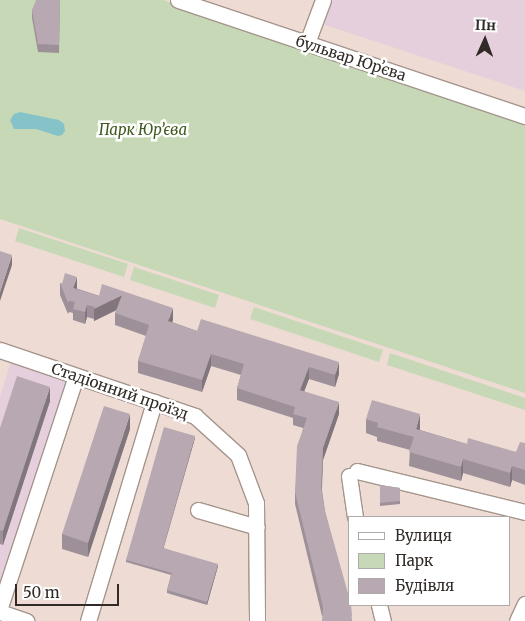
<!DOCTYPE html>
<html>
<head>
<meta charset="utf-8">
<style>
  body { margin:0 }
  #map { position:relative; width:525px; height:621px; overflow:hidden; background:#eedcd4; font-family:Merriweather,serif }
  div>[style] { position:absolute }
  .industrial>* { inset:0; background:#e6cfdc }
  .green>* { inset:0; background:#c6d8b5 }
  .water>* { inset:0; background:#86c3c9 }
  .roads { filter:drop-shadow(1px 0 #a5958c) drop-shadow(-1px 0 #a5958c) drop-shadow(0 1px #a5958c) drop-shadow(0 -1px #a5958c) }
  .minor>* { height:15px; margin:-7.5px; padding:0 7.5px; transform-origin:7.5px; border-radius:7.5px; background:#fff }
  .wall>* { inset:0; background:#9d9098 }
  .shaded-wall>* { inset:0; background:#80767c }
  .building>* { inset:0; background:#b7a8b1 }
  span { translate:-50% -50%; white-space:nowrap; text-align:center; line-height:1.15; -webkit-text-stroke:5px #fff; paint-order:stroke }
  .street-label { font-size:15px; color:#312a27 }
  .park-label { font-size:15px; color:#405b1f; font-style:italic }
  .legend { position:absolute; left:348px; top:516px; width:162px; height:90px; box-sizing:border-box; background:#fff; border:1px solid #adaaa9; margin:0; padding:6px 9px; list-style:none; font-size:15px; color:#312a27 }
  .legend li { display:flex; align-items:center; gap:10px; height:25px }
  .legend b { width:25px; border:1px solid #adaaa9 }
  .north { position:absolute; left:460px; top:15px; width:50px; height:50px; -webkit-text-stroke:4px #fff; paint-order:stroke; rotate:2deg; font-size:14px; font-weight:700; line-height:20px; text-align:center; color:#312a27 }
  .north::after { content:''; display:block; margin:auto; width:18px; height:22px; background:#312a27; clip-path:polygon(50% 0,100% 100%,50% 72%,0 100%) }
  .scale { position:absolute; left:15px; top:584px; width:104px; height:22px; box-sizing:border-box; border:2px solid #312a27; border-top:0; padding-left:6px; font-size:15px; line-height:18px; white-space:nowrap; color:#312a27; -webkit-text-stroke:4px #fff; paint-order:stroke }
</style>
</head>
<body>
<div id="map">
  <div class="industrial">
    <i style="clip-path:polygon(328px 0,525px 0,525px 91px,319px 23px)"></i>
    <i style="clip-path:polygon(13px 354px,76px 376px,0 590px,0 397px)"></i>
  </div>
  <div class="green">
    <i style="clip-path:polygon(0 0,163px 0,525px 121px,525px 393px,0 219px)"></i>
    <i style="clip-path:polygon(19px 228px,128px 264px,124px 277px,15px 241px)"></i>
    <i style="clip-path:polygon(134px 267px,219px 295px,215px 308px,130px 280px)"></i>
    <i style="clip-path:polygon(254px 307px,383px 350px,379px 362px,250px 319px)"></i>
    <i style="clip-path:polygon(390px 353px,525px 398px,525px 410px,387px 365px)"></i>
  </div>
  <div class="water">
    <i style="clip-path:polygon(20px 112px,59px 120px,64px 124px,65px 131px,62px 135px,58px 136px,36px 129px,14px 129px,10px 120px,14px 114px)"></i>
  </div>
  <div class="roads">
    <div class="minor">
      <i style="left:178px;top:0;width:366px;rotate:18.5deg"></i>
      <i style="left:307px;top:43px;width:46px;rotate:-69.6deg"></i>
      <i style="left:0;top:350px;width:206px;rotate:18.7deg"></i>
      <i style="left:195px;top:416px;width:58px;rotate:42.2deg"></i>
      <i style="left:238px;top:455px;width:51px;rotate:69.4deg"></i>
      <i style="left:256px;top:503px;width:118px;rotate:89.5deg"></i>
      <i style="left:357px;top:471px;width:173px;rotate:13.7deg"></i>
      <i style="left:349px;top:476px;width:41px;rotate:81.7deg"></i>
      <i style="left:198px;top:510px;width:61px;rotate:16.1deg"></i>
      <i style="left:379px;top:605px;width:16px;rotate:76deg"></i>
      <i style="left:0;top:607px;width:243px;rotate:-71.8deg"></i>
      <i style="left:0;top:612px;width:28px;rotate:19deg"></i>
      <i style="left:88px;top:621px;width:229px;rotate:-73.2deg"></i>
      <i style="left:517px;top:621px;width:19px;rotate:-65deg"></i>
    </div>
  </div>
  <div class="wall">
    <i style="clip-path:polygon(60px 0,59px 53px,38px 52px,32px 18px,32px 10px)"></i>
    <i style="clip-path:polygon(60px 283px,173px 320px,172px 322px,197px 331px,339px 374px,335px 387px,309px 379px,304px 391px,339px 414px,323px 460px,322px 490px,325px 511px,352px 621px,322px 616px,295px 504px,295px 492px,303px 428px,293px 425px,293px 418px,237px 400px,237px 388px,241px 375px,211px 366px,202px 392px,138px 373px,138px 361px,146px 336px,115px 325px,115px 313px,117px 310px,94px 321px,94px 319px,87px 317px,85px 324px,73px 320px,73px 313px,69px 312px,68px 314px,60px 295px)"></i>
    <i style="clip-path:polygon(50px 401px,3px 545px,0 544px,0 428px)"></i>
    <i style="clip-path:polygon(366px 419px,420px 429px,420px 430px,467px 444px,516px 452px,525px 443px,525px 485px,512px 480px,510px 487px,463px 473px,461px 481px,409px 466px,410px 450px,377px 441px,377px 437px,366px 433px)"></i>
    <i style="clip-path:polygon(130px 429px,88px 557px,62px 549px,62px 534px)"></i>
    <i style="clip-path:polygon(195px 438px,163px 548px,218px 566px,207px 605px,167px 593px,167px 590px,171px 575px,126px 562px,126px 560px)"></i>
    <i style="clip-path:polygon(380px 485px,400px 488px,400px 504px,380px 506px)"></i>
  </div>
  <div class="shaded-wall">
    <i style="clip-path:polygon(12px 255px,12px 265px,0 301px,0 292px)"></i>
    <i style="clip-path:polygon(77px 277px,77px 289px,73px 288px)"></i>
    <i style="clip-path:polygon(122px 295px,122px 307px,94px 321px,94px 309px)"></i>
    <i style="clip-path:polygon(87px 305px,87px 317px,85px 324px,85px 312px)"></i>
    <i style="clip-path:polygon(173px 308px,173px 320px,168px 333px,168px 321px)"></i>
    <i style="clip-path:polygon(211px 354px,211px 366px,202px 392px,202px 380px)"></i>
    <i style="clip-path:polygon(339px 362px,339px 374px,335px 387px,335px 375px)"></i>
    <i style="clip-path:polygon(309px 367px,309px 379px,300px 402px,300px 390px)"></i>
    <i style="clip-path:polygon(50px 387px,50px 401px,3px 545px,3px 531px)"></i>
    <i style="clip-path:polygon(339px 402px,339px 414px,323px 460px,321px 499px,323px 448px)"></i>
    <i style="clip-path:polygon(130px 414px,130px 429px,88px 557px,88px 543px)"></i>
    <i style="clip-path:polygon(420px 414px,420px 429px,416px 444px,416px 429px)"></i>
    <i style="clip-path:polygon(195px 436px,195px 438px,163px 550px,163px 548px)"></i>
    <i style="clip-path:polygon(463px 459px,463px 473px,461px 481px,461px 467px)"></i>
    <i style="clip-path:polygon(512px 466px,512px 480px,510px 487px,510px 473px)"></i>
    <i style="clip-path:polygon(218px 564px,218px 566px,207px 605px,207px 602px)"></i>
  </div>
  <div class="building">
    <i style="clip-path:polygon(36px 0,60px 0,59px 45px,38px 44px,32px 10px)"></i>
    <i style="clip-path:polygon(0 251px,12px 255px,0 292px)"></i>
    <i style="clip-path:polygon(65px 273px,77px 277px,73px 288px,99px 296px,102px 284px,173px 308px,168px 321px,197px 331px,201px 319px,339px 362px,335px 375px,309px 367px,300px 390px,339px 402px,323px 448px,321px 487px,325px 511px,349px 597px,349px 605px,351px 605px,352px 615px,351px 621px,322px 621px,323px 607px,295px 492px,297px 446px,307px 418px,293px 414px,295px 407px,237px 388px,244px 364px,211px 354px,202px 380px,138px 361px,149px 325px,115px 313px,122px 295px,94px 309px,95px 307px,87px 305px,85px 312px,73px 309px,75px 302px,69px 301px,68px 303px,60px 283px,62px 284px)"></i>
    <i style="clip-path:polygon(17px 376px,50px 387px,3px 531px,0 530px,0 428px)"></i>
    <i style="clip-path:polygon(372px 400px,420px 414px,416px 429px,467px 444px,468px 438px,516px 452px,520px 442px,525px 443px,525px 470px,512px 466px,510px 473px,463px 459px,461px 467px,409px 452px,414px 437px,377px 427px,378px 423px,366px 419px)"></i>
    <i style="clip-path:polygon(104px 406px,130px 414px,88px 543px,62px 534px)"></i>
    <i style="clip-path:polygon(164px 427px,195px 436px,163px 548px,218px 564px,207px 602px,167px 590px,172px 573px,126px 560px)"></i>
    <i style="clip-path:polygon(380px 485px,400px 488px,400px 501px,380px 503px)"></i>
  </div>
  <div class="street-label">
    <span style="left:351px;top:58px;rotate:18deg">бульвар Юрʼєва</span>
    <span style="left:120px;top:391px;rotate:19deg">Стадіонний проїзд</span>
  </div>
  <div class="park-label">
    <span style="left:143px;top:130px">Парк Юр’єва</span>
  </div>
  <ul class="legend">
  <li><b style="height:6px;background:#fff"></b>Вулиця</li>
  <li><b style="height:14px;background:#c6d8b5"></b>Парк</li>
  <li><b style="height:14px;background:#b7a8b1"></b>Будівля</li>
  </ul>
  <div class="north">Пн</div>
  <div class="scale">50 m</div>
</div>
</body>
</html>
